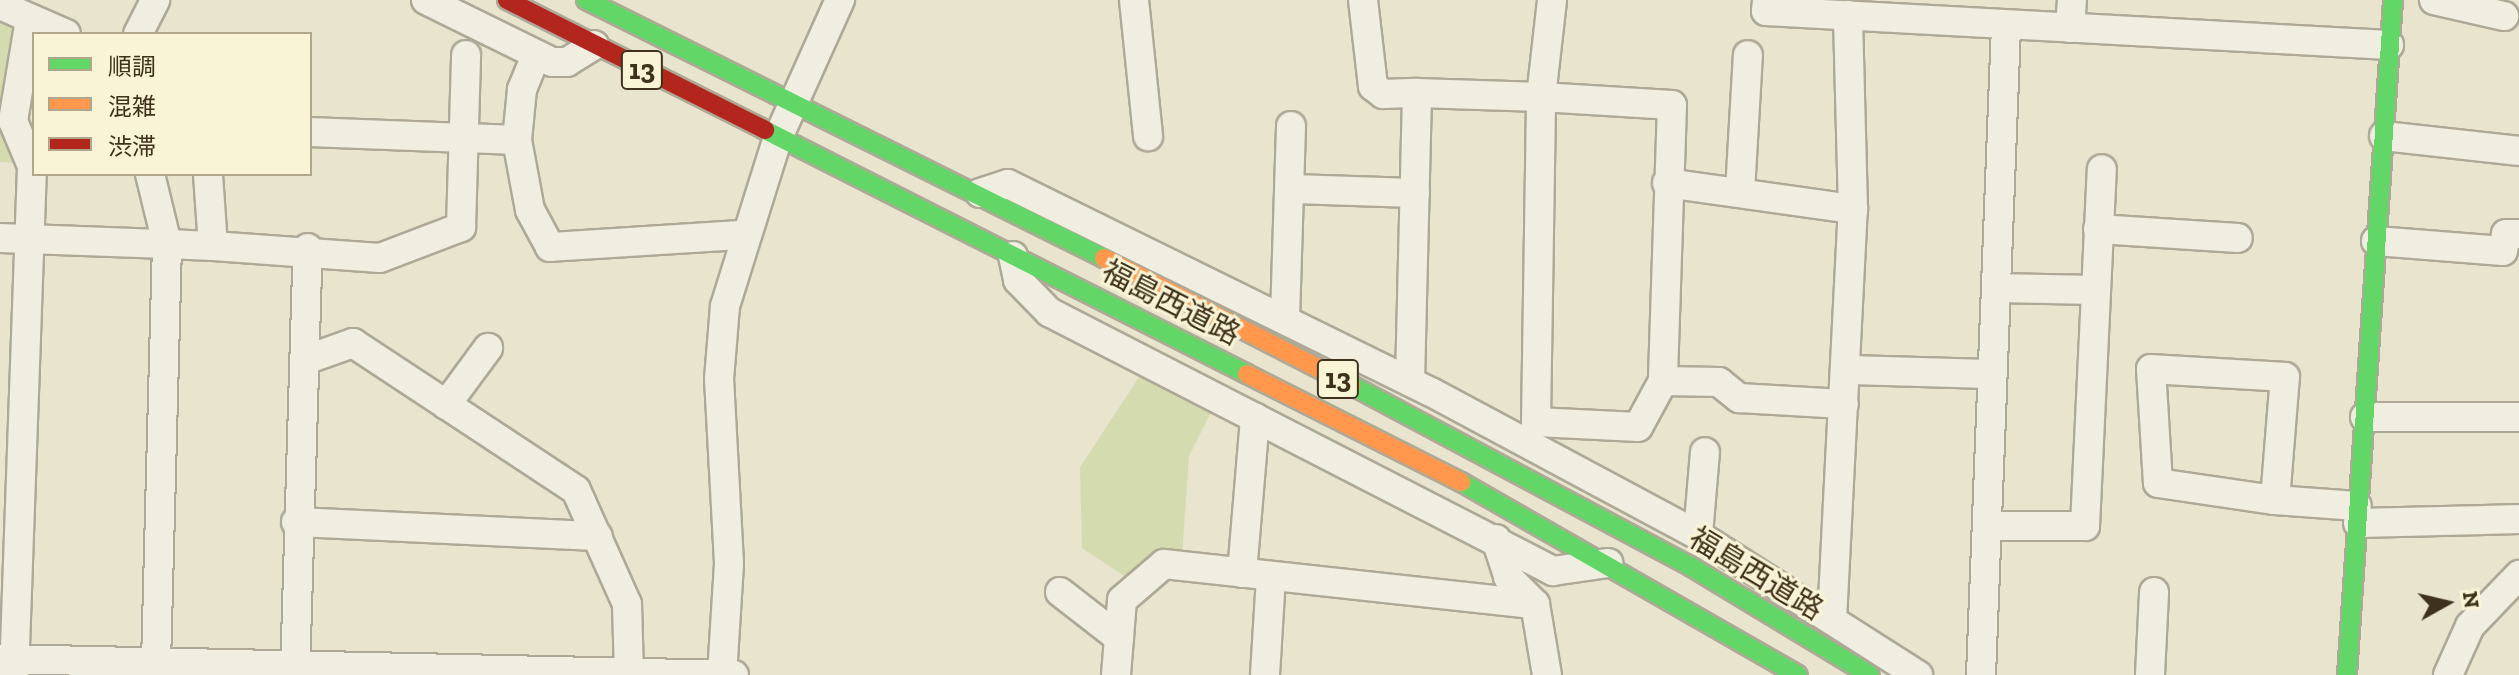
<!DOCTYPE html>
<html>
<head>
<meta charset="utf-8">
<style>
  body { margin:0 }
  #map { position:relative; width:2519px; height:675px; overflow:hidden; background:#e8e4ce; font-family:"Zilla Slab","Noto Sans JP",serif }
  div>[style] { position:absolute }
  .green>* { inset:0; background:#d4dbaf }
  .roads { filter:drop-shadow(2px 0 #aea997) drop-shadow(-2px 0 #aea997) drop-shadow(0 2px #aea997) drop-shadow(0 -2px #aea997) }
  .street>* { height:28px; margin:-14px; padding:0 14px; transform-origin:14px; border-radius:14px; background:#f0ede1 }
  .fast>* { height:18px; margin:-9px; padding:0 9px; transform-origin:9px; border-radius:9px; background:#63d668 }
  .slow>* { height:18px; margin:-9px; padding:0 9px; transform-origin:9px; border-radius:9px; background:#ff974d }
  .jam>* { height:18px; margin:-9px; padding:0 9px; transform-origin:9px; border-radius:9px; background:#b3261e }
  span { translate:-50% -50%; white-space:nowrap; text-align:center; line-height:1.15; -webkit-text-stroke:6px #f9f4d5; paint-order:stroke }
  .shield-label span { padding:2px 6px; background:#f9f4d5; border:2px solid; border-radius:6px; -webkit-text-stroke-width:0 }
  .shield-label { font-size:28px; color:#3f321d; font-weight:700 }
  .street-label { font-size:30px; color:#3f321d }
  .legend { position:absolute; left:32px; top:32px; width:280px; height:144px; box-sizing:border-box; background:#f9f4d5; border:2px solid #afa68b; margin:0; padding:10px 14px; list-style:none; font-size:24px; color:#3f321d }
  .legend li { display:flex; align-items:center; gap:16px; height:40px }
  .legend b { width:40px; border:2px solid #afa68b }
  .north { position:absolute; left:2407px; top:563px; width:80px; height:80px; -webkit-text-stroke:6px #f9f4d5; paint-order:stroke; rotate:82deg; font-size:22px; font-weight:700; line-height:32px; text-align:center; color:#3f321d }
  .north::after { content:''; display:block; margin:auto; width:28px; height:36px; background:#3f321d; clip-path:polygon(50% 0,100% 100%,50% 72%,0 100%) }
</style>
</head>
<body>
<div id="map">
  <div class="green">
    <i style="clip-path:polygon(0 12px,21px 22px,22px 163px,0 162px)"></i>
    <i style="clip-path:polygon(1151px 359px,1220px 394px,1189px 456px,1182px 556px,1129px 579px,1082px 548px,1080px 467px)"></i>
  </div>
  <div class="roads">
    <div class="street">
      <i style="left:426px;top:0;width:140px;rotate:26.2deg"></i>
      <i style="left:552px;top:62px;width:15px"></i>
      <i style="left:567px;top:62px;width:32px;rotate:-32deg"></i>
      <i style="left:1134px;top:0;width:137px;rotate:84.1deg"></i>
      <i style="left:1363px;top:0;width:87px;rotate:83.4deg"></i>
      <i style="left:1373px;top:86px;width:13px;rotate:39deg"></i>
      <i style="left:1383px;top:94px;width:34px;rotate:-2deg"></i>
      <i style="left:1767px;top:0;width:11px;rotate:95deg"></i>
      <i style="left:1766px;top:11px;width:624px;rotate:3.12deg"></i>
      <i style="left:2434px;top:0;width:72px;rotate:12.9deg"></i>
      <i style="left:0;top:5px;width:72px;rotate:23.7deg"></i>
      <i style="left:2070px;top:28px;width:28px;rotate:-86deg"></i>
      <i style="left:138px;top:34px;width:38px;rotate:-63deg"></i>
      <i style="left:536px;top:55px;width:37px;rotate:112deg"></i>
      <i style="left:522px;top:89px;width:51px;rotate:95.6deg"></i>
      <i style="left:517px;top:140px;width:71px;rotate:79.5deg"></i>
      <i style="left:530px;top:210px;width:42px;rotate:61.6deg"></i>
      <i style="left:550px;top:247px;width:192px;rotate:-3.6deg"></i>
      <i style="left:310px;top:132px;width:207px;rotate:2.2deg"></i>
      <i style="left:2384px;top:136px;width:136px;rotate:6.3deg"></i>
      <i style="left:150px;top:174px;width:72px;rotate:76.3deg"></i>
      <i style="left:167px;top:244px;width:46px;rotate:2.5deg"></i>
      <i style="left:213px;top:246px;width:72px;rotate:-94deg"></i>
      <i style="left:1667px;top:183px;width:188px;rotate:8deg"></i>
      <i style="left:1292px;top:189px;width:123px;rotate:1.9deg"></i>
      <i style="left:1740px;top:192px;width:137px;rotate:-86.7deg"></i>
      <i style="left:980px;top:193px;width:29px;rotate:-18deg"></i>
      <i style="left:1008px;top:184px;width:471px;rotate:26.2deg"></i>
      <i style="left:1431px;top:392px;width:303px;rotate:28.2deg"></i>
      <i style="left:1698px;top:535px;width:261px;rotate:32.5deg"></i>
      <i style="left:2098px;top:229px;width:140px;rotate:3.7deg"></i>
      <i style="left:0;top:238px;width:167px;rotate:2.1deg"></i>
      <i style="left:167px;top:244px;width:431px;rotate:91.5deg"></i>
      <i style="left:2376px;top:241px;width:127px;rotate:4.5deg"></i>
      <i style="left:2503px;top:251px;width:17px;rotate:-80deg"></i>
      <i style="left:2506px;top:234px;width:13px"></i>
      <i style="left:213px;top:246px;width:167px;rotate:4.1deg"></i>
      <i style="left:380px;top:258px;width:87px;rotate:-20.9deg"></i>
      <i style="left:461px;top:227px;width:172px;rotate:-88.3deg"></i>
      <i style="left:1013px;top:256px;width:25px;rotate:78deg"></i>
      <i style="left:1018px;top:280px;width:45px;rotate:45.9deg"></i>
      <i style="left:1049px;top:312px;width:567px;rotate:27.2deg"></i>
      <i style="left:1553px;top:571px;width:56px;rotate:-8.3deg"></i>
      <i style="left:1997px;top:288px;width:98px;rotate:1.2deg"></i>
      <i style="left:1285px;top:318px;width:192px;rotate:-88.2deg"></i>
      <i style="left:305px;top:360px;width:51px;rotate:-19.5deg"></i>
      <i style="left:353px;top:343px;width:267px;rotate:33.4deg"></i>
      <i style="left:576px;top:490px;width:125px;rotate:65.9deg"></i>
      <i style="left:627px;top:604px;width:70px;rotate:88.4deg"></i>
      <i style="left:1847px;top:370px;width:145px;rotate:1.6deg"></i>
      <i style="left:1410px;top:381px;width:288px;rotate:-88.6deg"></i>
      <i style="left:1417px;top:93px;width:124px;rotate:1.8deg"></i>
      <i style="left:1541px;top:97px;width:131px;rotate:3.5deg"></i>
      <i style="left:1672px;top:105px;width:276px;rotate:91.9deg"></i>
      <i style="left:1663px;top:381px;width:52px;rotate:118.5deg"></i>
      <i style="left:1638px;top:427px;width:102px;rotate:-177.2deg"></i>
      <i style="left:1536px;top:422px;width:325px;rotate:-89.1deg"></i>
      <i style="left:1541px;top:97px;width:98px;rotate:-83.5deg"></i>
      <i style="left:1663px;top:381px;width:56px;rotate:1deg"></i>
      <i style="left:1719px;top:382px;width:26px;rotate:39deg"></i>
      <i style="left:1739px;top:398px;width:105px;rotate:3.3deg"></i>
      <i style="left:446px;top:405px;width:71px;rotate:-53.6deg"></i>
      <i style="left:2365px;top:417px;width:154px"></i>
      <i style="left:2275px;top:500px;width:123px;rotate:-85.4deg"></i>
      <i style="left:2285px;top:377px;width:134px;rotate:-176.6deg"></i>
      <i style="left:2151px;top:369px;width:114px;rotate:86.5deg"></i>
      <i style="left:2158px;top:483px;width:118px;rotate:8.3deg"></i>
      <i style="left:2275px;top:500px;width:82px;rotate:4.2deg"></i>
      <i style="left:296px;top:522px;width:302px;rotate:2.7deg"></i>
      <i style="left:2358px;top:523px;width:161px;rotate:-1.4deg"></i>
      <i style="left:1987px;top:526px;width:98px"></i>
      <i style="left:2085px;top:526px;width:357px;rotate:-87.3deg"></i>
      <i style="left:1698px;top:535px;width:83px;rotate:-85.2deg"></i>
      <i style="left:1496px;top:539px;width:40px;rotate:72deg"></i>
      <i style="left:1508px;top:577px;width:38px;rotate:45deg"></i>
      <i style="left:1535px;top:604px;width:72px;rotate:80.4deg"></i>
      <i style="left:1242px;top:573px;width:156px;rotate:-85.2deg"></i>
      <i style="left:1060px;top:592px;width:75px;rotate:37.9deg"></i>
      <i style="left:1832px;top:620px;width:412px;rotate:-87.1deg"></i>
      <i style="left:1853px;top:209px;width:194px;rotate:-91.5deg"></i>
      <i style="left:0;top:659px;width:734px;rotate:1.25deg"></i>
      <i style="left:14px;top:675px;width:509px;rotate:-87.97deg"></i>
      <i style="left:32px;top:166px;width:49px;rotate:-112.9deg"></i>
      <i style="left:13px;top:121px;width:103px;rotate:-80.5deg"></i>
      <i style="left:295px;top:675px;width:427px;rotate:-88.3deg"></i>
      <i style="left:722px;top:675px;width:112px;rotate:-86.4deg"></i>
      <i style="left:729px;top:563px;width:184px;rotate:-93.1deg"></i>
      <i style="left:719px;top:379px;width:73px;rotate:-85.3deg"></i>
      <i style="left:725px;top:306px;width:174px;rotate:-72.6deg"></i>
      <i style="left:777px;top:140px;width:154px;rotate:-65.8deg"></i>
      <i style="left:1116px;top:675px;width:75px;rotate:-85.4deg"></i>
      <i style="left:1122px;top:600px;width:55px;rotate:-40.6deg"></i>
      <i style="left:1164px;top:564px;width:373px;rotate:6.2deg"></i>
      <i style="left:1265px;top:675px;width:99px;rotate:-86.5deg"></i>
      <i style="left:1981px;top:675px;width:649px;rotate:-87.79deg"></i>
      <i style="left:2150px;top:675px;width:83px;rotate:-87.2deg"></i>
      <i style="left:2448px;top:675px;width:54px;rotate:-65.8deg"></i>
      <i style="left:2470px;top:626px;width:71px;rotate:-46.1deg"></i>
    </div>
    <div class="fast">
      <i style="left:586px;top:0;width:579px;rotate:26.48deg"></i>
      <i style="left:765px;top:130px;width:540px;rotate:26.85deg"></i>
      <i style="left:1351px;top:385px;width:384px;rotate:28.1deg"></i>
      <i style="left:1690px;top:566px;width:210px;rotate:31.2deg"></i>
      <i style="left:1461px;top:482px;width:388px;rotate:29.8deg"></i>
      <i style="left:2347px;top:675px;width:677px;rotate:-86.1deg"></i>
    </div>
    <div class="slow">
      <i style="left:1104px;top:258px;width:278px;rotate:27.2deg"></i>
      <i style="left:1247px;top:374px;width:240px;rotate:26.8deg"></i>
    </div>
    <div class="jam">
      <i style="left:507px;top:0;width:289px;rotate:26.7deg"></i>
    </div>
  </div>
  <div class="shield-label">
    <span style="left:642px;top:70px">13</span>
    <span style="left:1338px;top:379px">13</span>
  </div>
  <div class="street-label">
    <span style="left:1171px;top:303px;rotate:27deg">福島西道路</span>
    <span style="left:1756px;top:574px;rotate:31deg">福島西道路</span>
  </div>
  <ul class="legend">
  <li><b style="height:10px;background:#63d668"></b>順調</li>
  <li><b style="height:10px;background:#ff974d"></b>混雑</li>
  <li><b style="height:10px;background:#b3261e"></b>渋滞</li>
  </ul>
  <div class="north">N</div>
</div>
</body>
</html>
